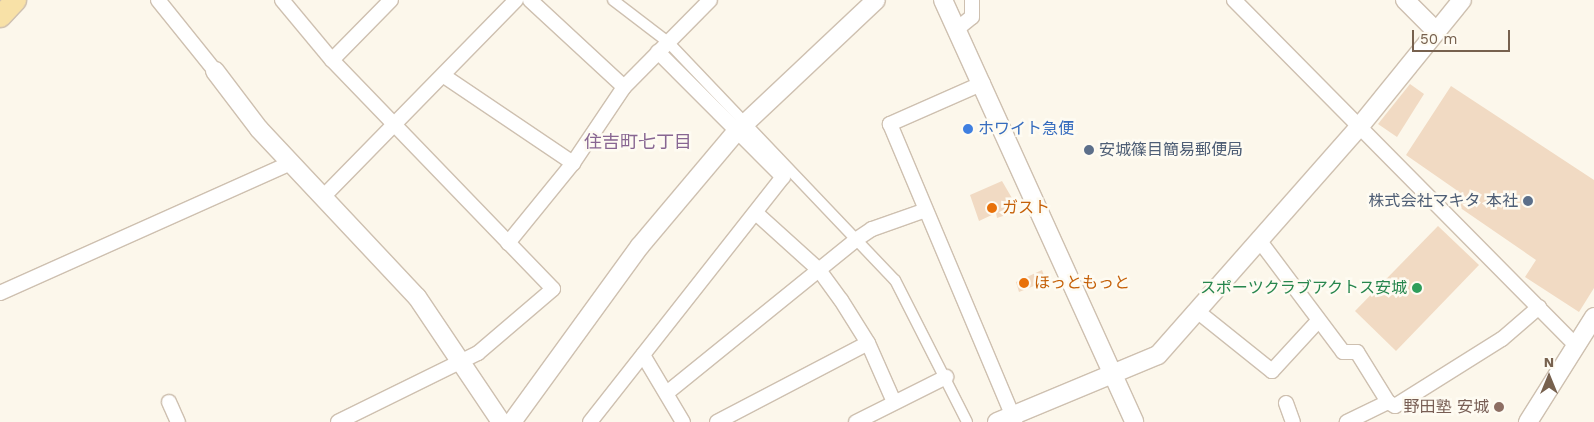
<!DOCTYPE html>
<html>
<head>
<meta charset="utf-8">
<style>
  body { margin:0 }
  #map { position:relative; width:1594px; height:422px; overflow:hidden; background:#fcf7eb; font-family:"Work Sans","Noto Sans JP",sans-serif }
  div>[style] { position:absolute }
  .building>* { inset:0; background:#f1dac3 }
  .roads { filter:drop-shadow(1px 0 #cec0b0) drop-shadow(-1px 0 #cec0b0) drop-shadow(0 1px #cec0b0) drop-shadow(0 -1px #cec0b0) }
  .pedestrian>* { height:10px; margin:-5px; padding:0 5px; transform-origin:5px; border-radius:5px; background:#fff }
  .minor>* { height:14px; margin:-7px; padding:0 7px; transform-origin:7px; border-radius:7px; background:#fff }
  .tertiary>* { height:18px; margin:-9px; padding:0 9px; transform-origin:9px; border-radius:9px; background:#fff }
  .primary>* { height:21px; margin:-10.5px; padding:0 10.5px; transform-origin:10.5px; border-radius:10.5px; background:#f8e1a7 }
  .dots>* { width:14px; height:14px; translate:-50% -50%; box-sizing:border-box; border:2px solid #fefbf2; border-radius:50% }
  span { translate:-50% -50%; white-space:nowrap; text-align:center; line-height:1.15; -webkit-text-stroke:5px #fefbf2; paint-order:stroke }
  .shop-label { font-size:16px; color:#366cbe }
  .left { translate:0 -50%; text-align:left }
  .service-label { font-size:16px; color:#4e5e75 }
  .right { translate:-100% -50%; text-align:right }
  .food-label { font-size:16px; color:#c56008 }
  .leisure-label { font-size:16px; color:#27864d }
  .education-label { font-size:16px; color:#785e54 }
  .neighbourhood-label { font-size:18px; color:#886692 }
  .north { position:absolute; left:1524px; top:352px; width:50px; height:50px; -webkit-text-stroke:4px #fefbf2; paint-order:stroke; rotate:0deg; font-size:14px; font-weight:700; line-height:20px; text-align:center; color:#77614e }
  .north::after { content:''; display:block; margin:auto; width:18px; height:22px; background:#77614e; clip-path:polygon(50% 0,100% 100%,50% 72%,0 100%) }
  .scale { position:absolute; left:1412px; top:30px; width:98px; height:22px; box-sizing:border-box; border:2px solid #77614e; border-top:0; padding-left:6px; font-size:15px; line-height:18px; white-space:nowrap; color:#77614e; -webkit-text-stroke:4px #fefbf2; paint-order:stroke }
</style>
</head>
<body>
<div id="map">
  <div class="building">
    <i style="clip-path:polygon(1410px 84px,1424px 94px,1397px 137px,1378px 124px)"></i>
    <i style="clip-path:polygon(1451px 86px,1594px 180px,1594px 288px,1579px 312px,1525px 277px,1536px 260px,1459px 207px,1465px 196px,1406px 155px)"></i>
    <i style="clip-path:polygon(1002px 181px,1016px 205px,1007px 208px,1009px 214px,997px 218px,996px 213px,979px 221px,970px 195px)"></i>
    <i style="clip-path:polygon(1438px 226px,1479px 265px,1396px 351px,1355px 311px)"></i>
    <i style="clip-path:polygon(1042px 270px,1046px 281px,1019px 292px,1016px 282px)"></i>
  </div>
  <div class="roads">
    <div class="pedestrian">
      <i style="left:613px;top:0;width:69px;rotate:37.4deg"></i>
      <i style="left:668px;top:42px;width:329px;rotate:46.4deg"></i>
      <i style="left:895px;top:280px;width:159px;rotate:63.1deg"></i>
    </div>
    <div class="minor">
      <i style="left:158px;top:0;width:91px;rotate:51.2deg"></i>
      <i style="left:282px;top:0;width:78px;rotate:50.2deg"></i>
      <i style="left:332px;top:60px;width:318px;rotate:46deg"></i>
      <i style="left:553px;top:289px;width:99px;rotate:139.5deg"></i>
      <i style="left:478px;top:353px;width:156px;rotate:153.8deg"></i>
      <i style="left:530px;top:0;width:128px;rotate:42.8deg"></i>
      <i style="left:1234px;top:0;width:486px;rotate:45.3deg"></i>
      <i style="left:957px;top:29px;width:19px;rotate:-39deg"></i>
      <i style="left:972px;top:17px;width:17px;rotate:-90deg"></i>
      <i style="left:332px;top:60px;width:84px;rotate:-45.5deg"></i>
      <i style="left:444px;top:76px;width:156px;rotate:34deg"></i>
      <i style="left:983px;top:83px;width:102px;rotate:156.2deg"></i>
      <i style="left:890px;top:124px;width:323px;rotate:67.2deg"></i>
      <i style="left:323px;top:197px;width:276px;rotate:-45.6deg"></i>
      <i style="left:756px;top:213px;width:85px;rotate:42.1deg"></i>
      <i style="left:819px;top:270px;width:37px;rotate:54deg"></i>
      <i style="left:841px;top:300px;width:51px;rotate:57.9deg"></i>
      <i style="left:868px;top:343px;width:64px;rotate:66.2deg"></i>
      <i style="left:1259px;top:240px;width:140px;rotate:53.1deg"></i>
      <i style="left:1343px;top:352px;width:14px"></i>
      <i style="left:1357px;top:352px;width:59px;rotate:58.2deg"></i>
      <i style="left:1388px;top:402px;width:46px;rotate:154deg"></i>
      <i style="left:508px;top:243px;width:103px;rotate:-50.9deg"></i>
      <i style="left:573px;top:163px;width:92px;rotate:-56.1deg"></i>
      <i style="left:624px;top:87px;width:122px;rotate:-45.3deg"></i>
      <i style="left:0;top:293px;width:319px;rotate:-24.1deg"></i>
      <i style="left:1197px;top:311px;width:96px;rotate:38.7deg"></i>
      <i style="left:1272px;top:371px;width:68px;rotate:-47.4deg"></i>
      <i style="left:643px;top:355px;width:78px;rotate:59.2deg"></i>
      <i style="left:668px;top:392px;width:243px;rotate:-39deg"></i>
      <i style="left:857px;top:239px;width:18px;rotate:-34deg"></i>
      <i style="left:872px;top:229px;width:54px;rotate:-19.4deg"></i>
      <i style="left:169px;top:402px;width:22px;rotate:66deg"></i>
      <i style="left:1388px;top:402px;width:8px;rotate:30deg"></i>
      <i style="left:1395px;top:406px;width:126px;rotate:-32.1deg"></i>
      <i style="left:1502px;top:339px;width:49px;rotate:-40.9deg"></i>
      <i style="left:1286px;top:403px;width:20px;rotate:70deg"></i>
      <i style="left:590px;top:422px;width:312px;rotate:-51.8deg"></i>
      <i style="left:783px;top:177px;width:177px;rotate:-135deg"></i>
      <i style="left:717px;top:422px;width:170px;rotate:-27.6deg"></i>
      <i style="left:856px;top:422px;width:101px;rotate:-26.6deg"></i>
    </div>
    <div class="tertiary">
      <i style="left:943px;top:0;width:463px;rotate:65.6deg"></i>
      <i style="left:1405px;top:0;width:44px;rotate:45deg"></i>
      <i style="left:215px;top:71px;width:73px;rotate:52.8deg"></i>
      <i style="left:259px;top:129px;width:231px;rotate:46.8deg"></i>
      <i style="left:417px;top:297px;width:151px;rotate:56.1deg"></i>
      <i style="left:512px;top:422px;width:218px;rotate:-54deg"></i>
      <i style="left:640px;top:246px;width:149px;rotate:-49.9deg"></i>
      <i style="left:736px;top:132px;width:192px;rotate:-43.3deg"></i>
      <i style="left:997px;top:422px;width:174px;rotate:-22.6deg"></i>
      <i style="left:1158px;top:355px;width:305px;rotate:-48.6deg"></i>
      <i style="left:1360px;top:126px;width:162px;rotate:-51deg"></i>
      <i style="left:1528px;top:422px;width:124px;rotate:-57.8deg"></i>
    </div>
    <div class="primary">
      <i style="left:0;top:16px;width:22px;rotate:-47deg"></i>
    </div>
  </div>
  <div class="dots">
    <i style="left:968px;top:129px;background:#3f7fe0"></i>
    <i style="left:1089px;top:150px;background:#5c6f8a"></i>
    <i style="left:1528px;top:201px;background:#5c6f8a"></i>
    <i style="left:992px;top:208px;background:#e8710a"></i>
    <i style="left:1024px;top:283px;background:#e8710a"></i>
    <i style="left:1417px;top:288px;background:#2e9e5b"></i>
    <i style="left:1499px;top:407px;background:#8d6e63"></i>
  </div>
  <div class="shop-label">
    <span class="left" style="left:978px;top:129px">ホワイト急便</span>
  </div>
  <div class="service-label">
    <span class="left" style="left:1099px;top:150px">安城篠目簡易郵便局</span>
    <span class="right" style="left:1518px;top:201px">株式会社マキタ 本社</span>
  </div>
  <div class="food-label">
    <span class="left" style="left:1002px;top:208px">ガスト</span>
    <span class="left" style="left:1034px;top:283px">ほっともっと</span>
  </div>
  <div class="leisure-label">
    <span class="right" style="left:1407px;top:288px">スポーツクラブアクトス安城</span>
  </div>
  <div class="education-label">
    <span class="right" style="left:1489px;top:407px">野田塾 安城</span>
  </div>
  <div class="neighbourhood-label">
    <span style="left:638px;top:142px">住吉町七丁目</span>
  </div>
  <div class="north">N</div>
  <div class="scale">50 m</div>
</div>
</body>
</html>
